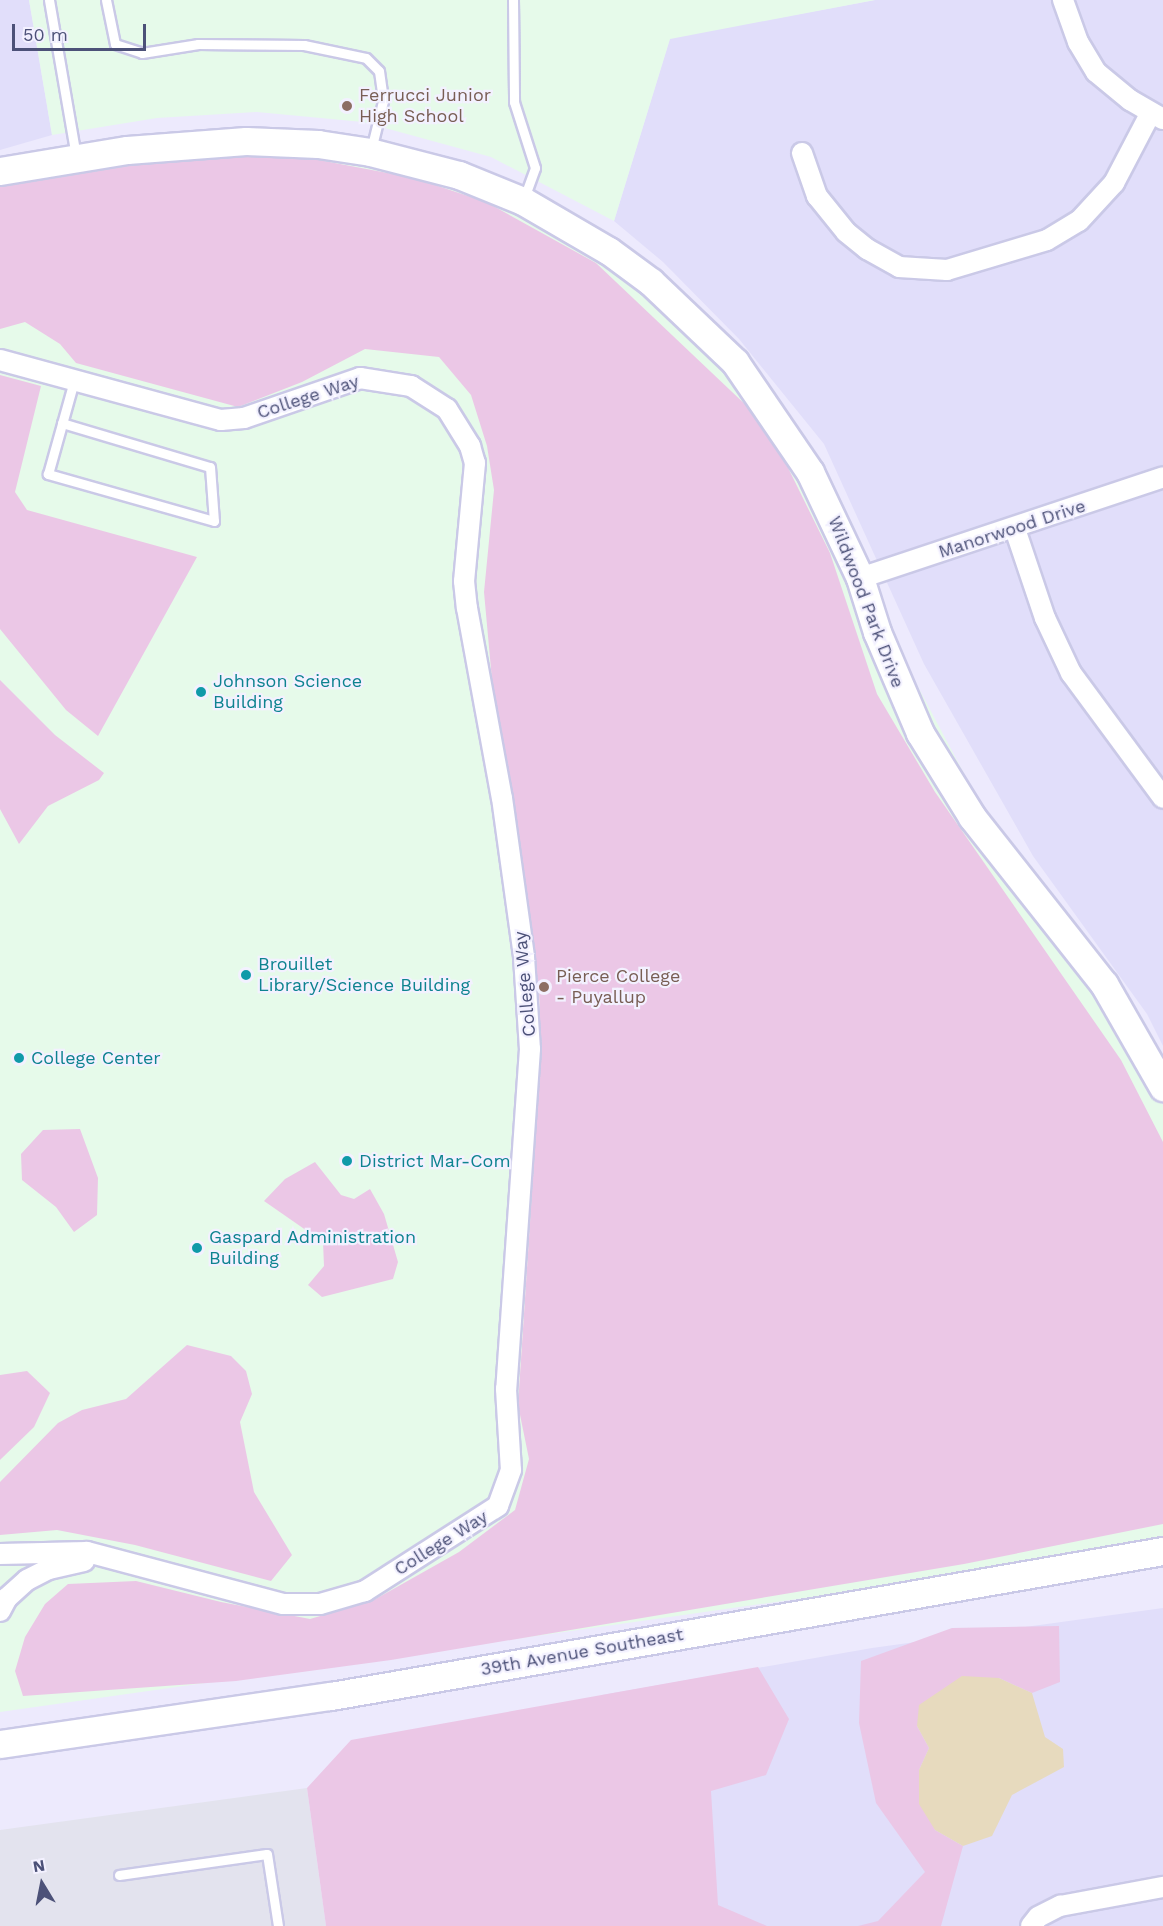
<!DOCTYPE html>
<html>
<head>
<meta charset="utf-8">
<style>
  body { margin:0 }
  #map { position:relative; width:1163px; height:1926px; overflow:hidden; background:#edeafd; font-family:"Work Sans",sans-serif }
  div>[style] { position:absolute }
  .residential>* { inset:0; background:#e1defa }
  .industrial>* { inset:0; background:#e3e3ee }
  .education>* { inset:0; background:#e6faea }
  .green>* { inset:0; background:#ebc7e6 }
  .water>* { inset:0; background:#e7dabe }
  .roads { filter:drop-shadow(2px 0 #cac9e7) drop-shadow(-2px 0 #cac9e7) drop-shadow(0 2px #cac9e7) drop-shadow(0 -2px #cac9e7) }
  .lane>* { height:9px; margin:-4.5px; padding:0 4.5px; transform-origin:4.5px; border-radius:4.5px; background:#fff }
  .street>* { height:20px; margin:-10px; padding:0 10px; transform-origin:10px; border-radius:10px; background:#fff }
  .secondary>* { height:27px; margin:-13.5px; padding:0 13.5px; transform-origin:13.5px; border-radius:13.5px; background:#fff }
  .dots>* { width:16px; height:16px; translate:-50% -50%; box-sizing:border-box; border:3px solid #f3f1ff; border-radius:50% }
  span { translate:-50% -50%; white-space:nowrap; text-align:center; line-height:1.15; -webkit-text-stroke:4.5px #f3f1ff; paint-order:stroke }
  .education-label { font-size:18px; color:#785e54 }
  .left { translate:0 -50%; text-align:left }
  .street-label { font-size:18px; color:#4c5178 }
  .culture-label { font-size:18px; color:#0d838f }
  .north { position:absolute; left:12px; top:1854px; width:60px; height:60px; -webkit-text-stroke:4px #f3f1ff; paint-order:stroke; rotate:350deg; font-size:16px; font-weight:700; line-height:24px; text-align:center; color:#4c5178 }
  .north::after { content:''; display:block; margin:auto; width:21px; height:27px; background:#4c5178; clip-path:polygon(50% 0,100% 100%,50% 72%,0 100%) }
  .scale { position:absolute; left:12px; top:24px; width:134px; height:27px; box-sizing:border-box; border:3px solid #4c5178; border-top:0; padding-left:8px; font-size:18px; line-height:21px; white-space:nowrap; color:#4c5178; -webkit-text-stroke:4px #f3f1ff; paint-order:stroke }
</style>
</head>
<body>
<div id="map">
  <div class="residential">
    <i style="clip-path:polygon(0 0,29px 0,52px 135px,0 150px)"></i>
    <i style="clip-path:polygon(875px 0,1163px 0,1163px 1046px,1147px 1014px,1033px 856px,924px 664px,824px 444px,739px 339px,663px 262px,614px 221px,670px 38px)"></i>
    <i style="clip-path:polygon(1163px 1608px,1163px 1926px,614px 1926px,602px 1695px,872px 1648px)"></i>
  </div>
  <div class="industrial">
    <i style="clip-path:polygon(307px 1788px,326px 1926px,0 1926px,0 1830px)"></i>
  </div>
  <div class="education">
    <i style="clip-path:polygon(29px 0,875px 0,670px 39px,614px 221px,491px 157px,363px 122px,257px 112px,157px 118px,52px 135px)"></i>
    <i style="clip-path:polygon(173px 145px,459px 175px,609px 251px,775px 417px,1014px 868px,1163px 1105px,1163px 1547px,0 1712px,0 170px)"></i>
  </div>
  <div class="green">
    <i style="clip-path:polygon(298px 156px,414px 178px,486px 202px,596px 263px,767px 425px,830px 553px,877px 694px,935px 792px,1121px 1060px,1163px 1142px,1163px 1524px,964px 1564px,391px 1660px,236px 1681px,23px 1696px,15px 1671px,25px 1637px,45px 1604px,68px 1584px,136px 1581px,221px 1602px,310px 1619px,372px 1601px,459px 1552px,515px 1510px,529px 1459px,518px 1405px,541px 1055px,539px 990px,492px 680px,484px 592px,494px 490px,487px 446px,471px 395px,439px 357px,365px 349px,302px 382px,238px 407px,76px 363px,60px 344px,25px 322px,0 329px,0 187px,177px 158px)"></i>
    <i style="clip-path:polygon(0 375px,41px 386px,15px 492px,27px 510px,197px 557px,98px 736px,66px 710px,0 629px)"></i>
    <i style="clip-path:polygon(0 680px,55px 735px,104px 773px,99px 780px,48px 806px,19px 844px,0 809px)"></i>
    <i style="clip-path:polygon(80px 1129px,98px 1178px,97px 1215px,74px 1232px,56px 1207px,22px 1180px,21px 1154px,43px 1130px)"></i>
    <i style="clip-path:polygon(315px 1162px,341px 1195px,354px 1199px,370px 1189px,384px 1214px,398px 1262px,393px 1279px,322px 1297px,308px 1285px,324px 1266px,323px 1242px,264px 1201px,285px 1179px)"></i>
    <i style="clip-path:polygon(187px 1345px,231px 1356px,246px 1371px,252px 1394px,240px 1422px,254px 1492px,292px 1555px,271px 1581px,135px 1545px,57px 1530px,0 1535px,0 1482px,58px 1423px,82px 1410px,126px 1399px)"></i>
    <i style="clip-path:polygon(27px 1371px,50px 1393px,34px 1427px,0 1460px,0 1375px)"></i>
    <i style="clip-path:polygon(1059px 1626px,1060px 1682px,1032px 1693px,999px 1678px,917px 1726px,929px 1748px,919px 1770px,935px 1830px,963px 1846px,941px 1926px,858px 1926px,878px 1921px,925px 1872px,876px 1803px,859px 1723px,861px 1661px,952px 1628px)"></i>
    <i style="clip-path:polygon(758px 1667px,789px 1719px,766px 1775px,711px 1791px,718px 1905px,767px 1926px,326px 1926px,307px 1788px,351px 1740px)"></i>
  </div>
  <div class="water">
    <i style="clip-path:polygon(962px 1676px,999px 1678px,1032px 1693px,1045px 1737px,1063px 1749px,1064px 1767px,1012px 1795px,992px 1836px,963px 1846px,935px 1830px,919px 1804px,919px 1770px,929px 1748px,917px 1726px,919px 1705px)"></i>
  </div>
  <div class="roads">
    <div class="lane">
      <i style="left:49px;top:0;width:159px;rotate:80.2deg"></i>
      <i style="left:106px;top:0;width:45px;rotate:78.4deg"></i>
      <i style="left:115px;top:44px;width:28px;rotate:18deg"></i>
      <i style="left:142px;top:53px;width:57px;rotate:-9.1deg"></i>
      <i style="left:198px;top:44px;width:106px;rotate:0.5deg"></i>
      <i style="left:304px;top:45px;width:63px;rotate:11.8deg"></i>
      <i style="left:366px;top:58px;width:18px;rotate:45deg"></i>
      <i style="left:379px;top:71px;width:30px;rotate:82deg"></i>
      <i style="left:383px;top:101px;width:50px;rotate:103.8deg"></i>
      <i style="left:513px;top:0;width:102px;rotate:89.4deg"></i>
      <i style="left:514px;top:102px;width:69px;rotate:72.3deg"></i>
      <i style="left:535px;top:168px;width:33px;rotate:110deg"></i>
      <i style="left:62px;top:423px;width:154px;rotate:16.6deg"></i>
      <i style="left:210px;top:467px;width:54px;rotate:85.8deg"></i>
      <i style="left:214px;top:521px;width:173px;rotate:-164.2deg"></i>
      <i style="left:48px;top:474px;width:97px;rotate:-74.4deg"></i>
      <i style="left:119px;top:1875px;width:149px;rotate:-8.1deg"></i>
      <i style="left:267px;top:1854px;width:73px;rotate:81.3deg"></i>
    </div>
    <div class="street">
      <i style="left:1063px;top:0;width:45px;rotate:70.3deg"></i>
      <i style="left:1078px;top:42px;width:35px;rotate:59deg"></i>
      <i style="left:1096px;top:72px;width:44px;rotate:39.5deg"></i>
      <i style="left:1130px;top:100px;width:38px;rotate:30deg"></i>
      <i style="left:802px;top:153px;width:46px;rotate:70.8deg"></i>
      <i style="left:817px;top:196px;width:46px;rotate:51.1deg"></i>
      <i style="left:846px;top:232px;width:27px;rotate:39deg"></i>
      <i style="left:867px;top:249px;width:37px;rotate:29deg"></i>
      <i style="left:899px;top:267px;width:48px;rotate:3.6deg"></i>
      <i style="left:947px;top:270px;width:104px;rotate:-16.7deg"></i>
      <i style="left:1047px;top:240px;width:37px;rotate:-31deg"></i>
      <i style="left:1079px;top:221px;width:52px;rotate:-47.4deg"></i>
      <i style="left:1114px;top:183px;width:78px;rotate:-62.4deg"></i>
      <i style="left:0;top:360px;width:229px;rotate:15.2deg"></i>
      <i style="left:221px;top:420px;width:23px;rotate:-5deg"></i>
      <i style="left:244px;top:418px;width:123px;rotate:-19deg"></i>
      <i style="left:360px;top:378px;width:52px;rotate:8.9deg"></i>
      <i style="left:411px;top:386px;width:43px;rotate:32.6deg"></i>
      <i style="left:447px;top:409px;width:44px;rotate:58.1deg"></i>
      <i style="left:470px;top:446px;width:18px;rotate:74deg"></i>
      <i style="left:475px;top:463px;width:119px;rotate:95.3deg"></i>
      <i style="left:464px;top:581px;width:27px;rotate:84deg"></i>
      <i style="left:467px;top:608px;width:193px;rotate:79.6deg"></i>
      <i style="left:502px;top:798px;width:161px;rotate:82.1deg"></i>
      <i style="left:524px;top:957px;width:92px;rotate:86.3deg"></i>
      <i style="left:530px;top:1049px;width:341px;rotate:94deg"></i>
      <i style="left:506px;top:1389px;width:81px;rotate:86.5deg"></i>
      <i style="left:511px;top:1470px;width:38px;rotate:110deg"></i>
      <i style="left:498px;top:1506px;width:158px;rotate:147.4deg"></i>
      <i style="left:365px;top:1591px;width:47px;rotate:163.9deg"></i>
      <i style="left:320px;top:1604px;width:37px;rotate:180deg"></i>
      <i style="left:283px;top:1604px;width:203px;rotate:-165.1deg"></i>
      <i style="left:87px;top:1552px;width:87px;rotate:178.7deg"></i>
      <i style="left:1015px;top:529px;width:94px;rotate:71.4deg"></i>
      <i style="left:1045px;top:618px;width:61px;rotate:64.7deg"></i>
      <i style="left:1071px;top:673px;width:155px;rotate:53.6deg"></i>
      <i style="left:860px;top:578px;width:319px;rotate:-18.4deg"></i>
      <i style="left:0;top:1611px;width:15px;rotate:-62deg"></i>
      <i style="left:7px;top:1598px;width:27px;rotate:-42deg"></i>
      <i style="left:27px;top:1580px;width:25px;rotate:-27deg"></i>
      <i style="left:49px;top:1569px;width:36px;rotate:-13deg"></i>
      <i style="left:1031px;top:1926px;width:11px;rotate:-52deg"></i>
      <i style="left:1038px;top:1917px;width:25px;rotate:-27deg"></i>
      <i style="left:1060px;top:1906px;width:105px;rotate:-10.5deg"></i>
    </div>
    <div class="secondary">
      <i style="left:0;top:171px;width:129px;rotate:-9.4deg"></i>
      <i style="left:127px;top:150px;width:119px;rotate:-4.3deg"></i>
      <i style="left:246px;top:141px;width:72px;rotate:2.4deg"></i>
      <i style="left:318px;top:144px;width:53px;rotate:8.7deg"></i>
      <i style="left:370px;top:152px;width:92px;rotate:14.5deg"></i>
      <i style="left:459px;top:175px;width:69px;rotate:22.1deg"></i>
      <i style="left:523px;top:201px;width:99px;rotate:30.2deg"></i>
      <i style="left:609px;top:251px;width:52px;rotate:36.4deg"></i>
      <i style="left:651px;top:282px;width:116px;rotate:43.6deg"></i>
      <i style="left:735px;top:362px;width:133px;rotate:55.7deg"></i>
      <i style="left:810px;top:472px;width:117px;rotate:64.7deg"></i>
      <i style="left:860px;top:578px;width:57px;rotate:72.5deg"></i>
      <i style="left:877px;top:632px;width:110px;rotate:66.9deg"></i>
      <i style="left:920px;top:733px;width:99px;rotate:58.2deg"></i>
      <i style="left:972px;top:817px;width:213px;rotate:51.7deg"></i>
      <i style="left:1104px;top:984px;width:119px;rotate:60.2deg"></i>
      <i style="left:0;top:1744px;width:334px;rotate:-8.3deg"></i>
      <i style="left:331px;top:1696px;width:845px;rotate:-9.89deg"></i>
    </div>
  </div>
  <div class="dots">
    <i style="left:347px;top:106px;background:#8d6e63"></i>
    <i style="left:201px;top:692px;background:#0f9aa8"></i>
    <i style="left:246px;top:975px;background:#0f9aa8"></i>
    <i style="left:544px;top:987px;background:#8d6e63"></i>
    <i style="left:19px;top:1058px;background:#0f9aa8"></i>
    <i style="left:347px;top:1161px;background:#0f9aa8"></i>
    <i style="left:197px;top:1248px;background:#0f9aa8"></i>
  </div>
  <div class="education-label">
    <span class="left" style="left:359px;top:106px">Ferrucci Junior<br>High School</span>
    <span class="left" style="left:556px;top:987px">Pierce College<br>- Puyallup</span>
  </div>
  <div class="street-label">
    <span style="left:308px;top:397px;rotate:-18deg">College Way</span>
    <span style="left:1012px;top:529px;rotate:-18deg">Manorwood Drive</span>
    <span style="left:866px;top:602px;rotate:69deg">Wildwood Park Drive</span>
    <span style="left:525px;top:984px;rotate:-95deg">College Way</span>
    <span style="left:441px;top:1543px;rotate:-32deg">College Way</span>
    <span style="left:582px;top:1652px;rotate:-10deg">39th Avenue Southeast</span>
  </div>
  <div class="culture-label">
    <span class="left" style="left:213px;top:692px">Johnson Science<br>Building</span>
    <span class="left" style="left:258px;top:975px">Brouillet<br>Library/Science Building</span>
    <span class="left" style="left:31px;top:1058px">College Center</span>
    <span class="left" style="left:359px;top:1161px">District Mar-Com</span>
    <span class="left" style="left:209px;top:1248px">Gaspard Administration<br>Building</span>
  </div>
  <div class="north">N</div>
  <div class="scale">50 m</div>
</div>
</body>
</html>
